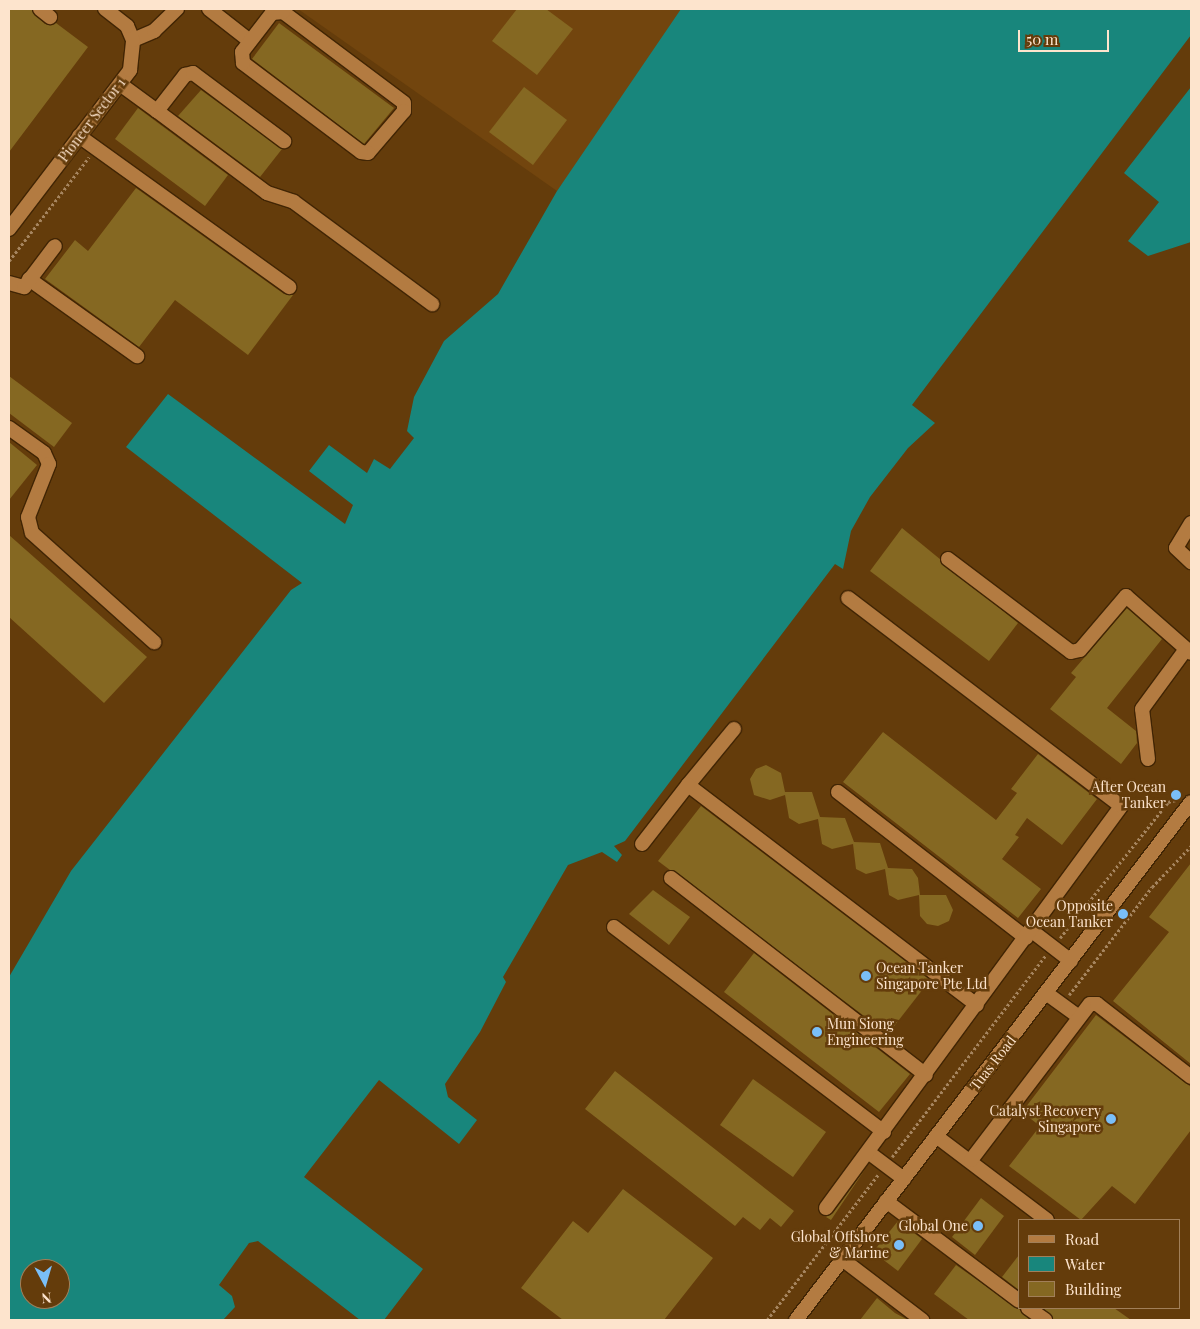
<!DOCTYPE html>
<html>
<head>
<meta charset="utf-8">
<style>
  body { margin:0 }
  #map { position:relative; width:1200px; height:1329px; overflow:hidden; background:#643c0b; font-family:"Playfair Display",serif }
  div>[style] { position:absolute }
  .built>* { inset:0; background:#72450e }
  .water>* { inset:0; background:#18867c }
  .building>* { inset:0; background:#856822 }
  .path>* { height:2.5px; margin-top:-1.25px; transform-origin:0; background:repeating-linear-gradient(90deg,#a6855f 0 2.5px,transparent 0 5px) }
  .roads { filter:drop-shadow(1px 0 #412504) drop-shadow(-1px 0 #412504) drop-shadow(0 1px #412504) drop-shadow(0 -1px #412504) }
  .minor>* { height:14px; margin:-7px; padding:0 7px; transform-origin:7px; border-radius:7px; background:#b37b41 }
  .dots>* { width:14px; height:14px; translate:-50% -50%; box-sizing:border-box; border:2px solid #643c0b; border-radius:50% }
  span { translate:-50% -50%; white-space:nowrap; text-align:center; line-height:1.15; -webkit-text-stroke:5px #643c0b; paint-order:stroke }
  .street-label { font-size:14px; color:#fde4cd }
  .poi-label { font-size:14px; color:#fde4cd }
  .right { translate:-100% -50%; text-align:right }
  .left { translate:0 -50%; text-align:left }
  .frame { position:absolute; inset:0; border:10px solid #fde4cd; pointer-events:none }
  .legend { position:absolute; left:1018px; top:1219px; width:162px; height:90px; box-sizing:border-box; background:#643c0b; border:1px solid #a17f59; margin:0; padding:6px 9px; list-style:none; font-size:15px; color:#fde4cd }
  .legend li { display:flex; align-items:center; gap:10px; height:25px }
  .legend b { width:25px; border:1px solid #a17f59 }
  .north { position:absolute; left:20px; top:1259px; width:50px; height:50px; box-sizing:border-box; background:#643c0b; border:1px solid #a17f59; border-radius:50%; rotate:174deg; font-size:14px; font-weight:700; line-height:20px; text-align:center; color:#fde4cd }
  .north::after { content:''; display:block; margin:auto; width:18px; height:22px; background:#7abff8; clip-path:polygon(50% 0,100% 100%,50% 72%,0 100%) }
  .scale { position:absolute; left:1018px; top:30px; width:91px; height:22px; box-sizing:border-box; border:2px solid #fde4cd; border-top:0; padding-left:6px; font-size:15px; line-height:18px; white-space:nowrap; color:#fde4cd; -webkit-text-stroke:4px #643c0b; paint-order:stroke }
</style>
</head>
<body>
<div id="map">
  <div class="built">
    <i style="clip-path:polygon(298px 9px,692px 9px,557px 191px)"></i>
  </div>
  <div class="water">
    <i style="clip-path:polygon(evenodd,681px 9px,1191px 9px,1191px 35px,912px 405px,935px 423px,908px 448px,870px 497px,851px 531px,843px 569px,835px 564px,625px 841px,614px 846px,622px 855px,617px 862px,602px 852px,568px 865px,503px 977px,506px 982px,480px 1032px,445px 1084px,448px 1097px,477px 1120px,459px 1144px,379px 1080px,304px 1177px,423px 1269px,384px 1320px,360px 1320px,258px 1241px,249px 1243px,219px 1285px,232px 1296px,235px 1307px,223px 1320px,9px 1320px,9px 977px,71px 871px,291px 590px,302px 583px,126px 447px,168px 394px,345px 524px,353px 505px,309px 471px,329px 445px,367px 473px,374px 459px,390px 469px,414px 438px,407px 431px,414px 397px,444px 341px,498px 294px,557px 191px,681px 9px,30px 1269px,60px 1269px,60px 1299px,30px 1299px,30px 1269px)"></i>
    <i style="clip-path:polygon(1191px 87px,1191px 242px,1148px 256px,1128px 241px,1159px 202px,1124px 173px)"></i>
  </div>
  <div class="building">
    <i style="clip-path:polygon(9px 9px,31px 9px,45px 24px,56px 23px,88px 47px,9px 152px)"></i>
    <i style="clip-path:polygon(517px 9px,546px 9px,573px 29px,537px 75px,492px 41px)"></i>
    <i style="clip-path:polygon(279px 23px,394px 108px,364px 144px,252px 59px)"></i>
    <i style="clip-path:polygon(524px 87px,567px 120px,533px 165px,489px 132px)"></i>
    <i style="clip-path:polygon(201px 90px,282px 149px,260px 177px,178px 116px)"></i>
    <i style="clip-path:polygon(138px 108px,228px 175px,205px 206px,115px 139px)"></i>
    <i style="clip-path:polygon(136px 188px,284px 294px,293px 295px,248px 355px,175px 300px,139px 347px,45px 279px,75px 240px,88px 251px)"></i>
    <i style="clip-path:polygon(9px 376px,72px 423px,54px 447px,9px 413px)"></i>
    <i style="clip-path:polygon(9px 442px,37px 465px,9px 500px)"></i>
    <i style="clip-path:polygon(902px 528px,1018px 623px,989px 661px,870px 571px)"></i>
    <i style="clip-path:polygon(9px 535px,147px 657px,104px 703px,9px 617px)"></i>
    <i style="clip-path:polygon(1127px 608px,1162px 639px,1107px 708px,1136px 731px,1137px 743px,1121px 764px,1050px 709px,1076px 677px,1071px 673px)"></i>
    <i style="clip-path:polygon(883px 732px,996px 820px,1017px 793px,1011px 789px,1038px 754px,1097px 799px,1062px 845px,1027px 818px,1015px 835px,1019px 837px,1002px 859px,1041px 889px,1018px 918px,843px 782px)"></i>
    <i style="clip-path:polygon(766px 765px,781px 773px,785px 792px,812px 792px,820px 817px,845px 818px,854px 842px,880px 843px,888px 868px,912px 869px,918px 878px,920px 895px,946px 895px,953px 910px,949px 921px,938px 926px,927px 924px,920px 916px,919px 895px,898px 900px,889px 895px,885px 869px,866px 874px,856px 869px,853px 844px,832px 849px,822px 844px,818px 819px,799px 824px,789px 818px,785px 795px,770px 800px,754px 795px,750px 779px,756px 769px)"></i>
    <i style="clip-path:polygon(701px 806px,930px 980px,888px 1034px,658px 861px)"></i>
    <i style="clip-path:polygon(1191px 863px,1191px 1064px,1113px 1001px,1169px 932px,1149px 917px)"></i>
    <i style="clip-path:polygon(653px 890px,690px 917px,669px 945px,629px 914px)"></i>
    <i style="clip-path:polygon(754px 953px,910px 1074px,879px 1112px,724px 992px)"></i>
    <i style="clip-path:polygon(1096px 1015px,1191px 1087px,1191px 1130px,1135px 1204px,1112px 1186px,1081px 1220px,1009px 1166px,1040px 1126px,1022px 1112px)"></i>
    <i style="clip-path:polygon(615px 1071px,794px 1211px,781px 1227px,770px 1218px,760px 1230px,743px 1217px,735px 1226px,585px 1109px)"></i>
    <i style="clip-path:polygon(753px 1079px,826px 1132px,793px 1177px,720px 1125px)"></i>
    <i style="clip-path:polygon(866px 1168px,831px 1220px,826px 1217px,833px 1213px)"></i>
    <i style="clip-path:polygon(623px 1189px,713px 1258px,664px 1320px,563px 1320px,521px 1288px,573px 1221px,588px 1233px)"></i>
    <i style="clip-path:polygon(981px 1198px,1004px 1216px,975px 1255px,952px 1237px)"></i>
    <i style="clip-path:polygon(898px 1221px,922px 1239px,898px 1271px,873px 1252px)"></i>
    <i style="clip-path:polygon(1019px 1255px,1019px 1290px,1002px 1277px)"></i>
    <i style="clip-path:polygon(956px 1265px,1020px 1310px,1030px 1320px,969px 1320px,934px 1294px)"></i>
    <i style="clip-path:polygon(877px 1298px,895px 1313px,908px 1320px,860px 1320px)"></i>
    <i style="clip-path:polygon(1043px 1308px,1114px 1308px,1131px 1320px,1054px 1320px)"></i>
  </div>
  <div class="path">
    <i style="left:9px;top:261px;width:131px;rotate:-52.4deg"></i>
    <i style="left:1060px;top:938px;width:174px;rotate:-51.5deg"></i>
    <i style="left:1168px;top:802px;width:8px;rotate:-14deg"></i>
    <i style="left:1069px;top:995px;width:136px;rotate:-52.5deg"></i>
    <i style="left:1152px;top:887px;width:57px;rotate:-46.4deg"></i>
    <i style="left:892px;top:1157px;width:253px;rotate:-52.7deg"></i>
    <i style="left:767px;top:1320px;width:183px;rotate:-52.6deg"></i>
  </div>
  <div class="roads">
    <div class="minor">
      <i style="left:40px;top:9px;width:13px;rotate:39deg"></i>
      <i style="left:209px;top:9px;width:52px;rotate:38deg"></i>
      <i style="left:283px;top:12px;width:151px;rotate:36.9deg"></i>
      <i style="left:404px;top:103px;width:8px;rotate:90deg"></i>
      <i style="left:404px;top:111px;width:55px;rotate:130.6deg"></i>
      <i style="left:368px;top:153px;width:7px;rotate:-172deg"></i>
      <i style="left:361px;top:152px;width:148px;rotate:-143deg"></i>
      <i style="left:243px;top:63px;width:11px;rotate:-95deg"></i>
      <i style="left:242px;top:52px;width:49px;rotate:-52.4deg"></i>
      <i style="left:272px;top:13px;width:11px;rotate:-5deg"></i>
      <i style="left:133px;top:40px;width:23px;rotate:-23deg"></i>
      <i style="left:154px;top:31px;width:32px;rotate:-44deg"></i>
      <i style="left:120px;top:84px;width:46px;rotate:36.1deg"></i>
      <i style="left:157px;top:111px;width:46px;rotate:-52.1deg"></i>
      <i style="left:185px;top:75px;width:8px;rotate:-14deg"></i>
      <i style="left:193px;top:73px;width:114px;rotate:36.8deg"></i>
      <i style="left:157px;top:111px;width:137px;rotate:36.7deg"></i>
      <i style="left:267px;top:193px;width:28px;rotate:18deg"></i>
      <i style="left:294px;top:202px;width:172px;rotate:36.5deg"></i>
      <i style="left:79px;top:136px;width:259px;rotate:35.7deg"></i>
      <i style="left:9px;top:229px;width:200px;rotate:-52.7deg"></i>
      <i style="left:130px;top:70px;width:30px;rotate:-84deg"></i>
      <i style="left:133px;top:40px;width:15px;rotate:-113deg"></i>
      <i style="left:127px;top:26px;width:28px;rotate:-142deg"></i>
      <i style="left:29px;top:279px;width:133px;rotate:35.5deg"></i>
      <i style="left:9px;top:283px;width:16px;rotate:15deg"></i>
      <i style="left:24px;top:287px;width:51px;rotate:-52.9deg"></i>
      <i style="left:9px;top:428px;width:43px;rotate:35.5deg"></i>
      <i style="left:44px;top:453px;width:12px;rotate:66deg"></i>
      <i style="left:49px;top:464px;width:57px;rotate:111.6deg"></i>
      <i style="left:28px;top:517px;width:16px;rotate:76deg"></i>
      <i style="left:32px;top:533px;width:164px;rotate:41.8deg"></i>
      <i style="left:1191px;top:523px;width:29px;rotate:121deg"></i>
      <i style="left:1176px;top:548px;width:21px;rotate:43deg"></i>
      <i style="left:948px;top:559px;width:154px;rotate:37.1deg"></i>
      <i style="left:1071px;top:652px;width:9px;rotate:-13deg"></i>
      <i style="left:1080px;top:650px;width:71px;rotate:-49.6deg"></i>
      <i style="left:1126px;top:596px;width:86px;rotate:41.2deg"></i>
      <i style="left:734px;top:729px;width:72px;rotate:129.4deg"></i>
      <i style="left:688px;top:785px;width:363px;rotate:37.3deg"></i>
      <i style="left:1148px;top:759px;width:50px;rotate:-96.8deg"></i>
      <i style="left:1142px;top:709px;width:74px;rotate:-53.7deg"></i>
      <i style="left:838px;top:792px;width:238px;rotate:37.8deg"></i>
      <i style="left:642px;top:844px;width:75px;rotate:-52.1deg"></i>
      <i style="left:671px;top:878px;width:322px;rotate:37.7deg"></i>
      <i style="left:614px;top:927px;width:339px;rotate:37.2deg"></i>
      <i style="left:1032px;top:931px;width:49px;rotate:37.6deg"></i>
      <i style="left:1046px;top:993px;width:41px;rotate:36deg"></i>
      <i style="left:936px;top:1136px;width:139px;rotate:37.1deg"></i>
      <i style="left:868px;top:1152px;width:45px;rotate:36.9deg"></i>
      <i style="left:971px;top:1160px;width:196px;rotate:-52.7deg"></i>
      <i style="left:1090px;top:1004px;width:7px"></i>
      <i style="left:1097px;top:1004px;width:119px;rotate:37.8deg"></i>
      <i style="left:886px;top:1201px;width:166px;rotate:36.9deg"></i>
      <i style="left:826px;top:1208px;width:499px;rotate:-53.7deg"></i>
      <i style="left:1121px;top:806px;width:343px;rotate:-142.7deg"></i>
      <i style="left:842px;top:1259px;width:101px;rotate:37.3deg"></i>
      <i style="left:1028px;top:1308px;width:21px;rotate:35deg"></i>
      <i style="left:796px;top:1320px;width:651px;rotate:-52.67deg"></i>
    </div>
  </div>
  <div class="dots">
    <i style="left:1176px;top:795px;background:#7abff8"></i>
    <i style="left:1123px;top:914px;background:#7abff8"></i>
    <i style="left:866px;top:976px;background:#7abff8"></i>
    <i style="left:817px;top:1032px;background:#7abff8"></i>
    <i style="left:1111px;top:1119px;background:#7abff8"></i>
    <i style="left:978px;top:1226px;background:#7abff8"></i>
    <i style="left:899px;top:1245px;background:#7abff8"></i>
  </div>
  <div class="street-label">
    <span style="left:92px;top:120px;rotate:-53deg">Pioneer Sector 1</span>
    <span style="left:993px;top:1063px;rotate:-52deg">Tuas Road</span>
  </div>
  <div class="poi-label">
    <span class="right" style="left:1166px;top:795px">After Ocean<br>Tanker</span>
    <span class="right" style="left:1113px;top:914px">Opposite<br>Ocean Tanker</span>
    <span class="left" style="left:876px;top:976px">Ocean Tanker<br>Singapore Pte Ltd</span>
    <span class="left" style="left:827px;top:1032px">Mun Siong<br>Engineering</span>
    <span class="right" style="left:1101px;top:1119px">Catalyst Recovery<br>Singapore</span>
    <span class="right" style="left:968px;top:1226px">Global One</span>
    <span class="right" style="left:889px;top:1245px">Global Offshore<br>&amp; Marine</span>
  </div>
  <div class="frame"></div>
  <ul class="legend">
  <li><b style="height:6px;background:#b37b41"></b>Road</li>
  <li><b style="height:14px;background:#18867c"></b>Water</li>
  <li><b style="height:14px;background:#856822"></b>Building</li>
  </ul>
  <div class="north">N</div>
  <div class="scale">50 m</div>
</div>
</body>
</html>
